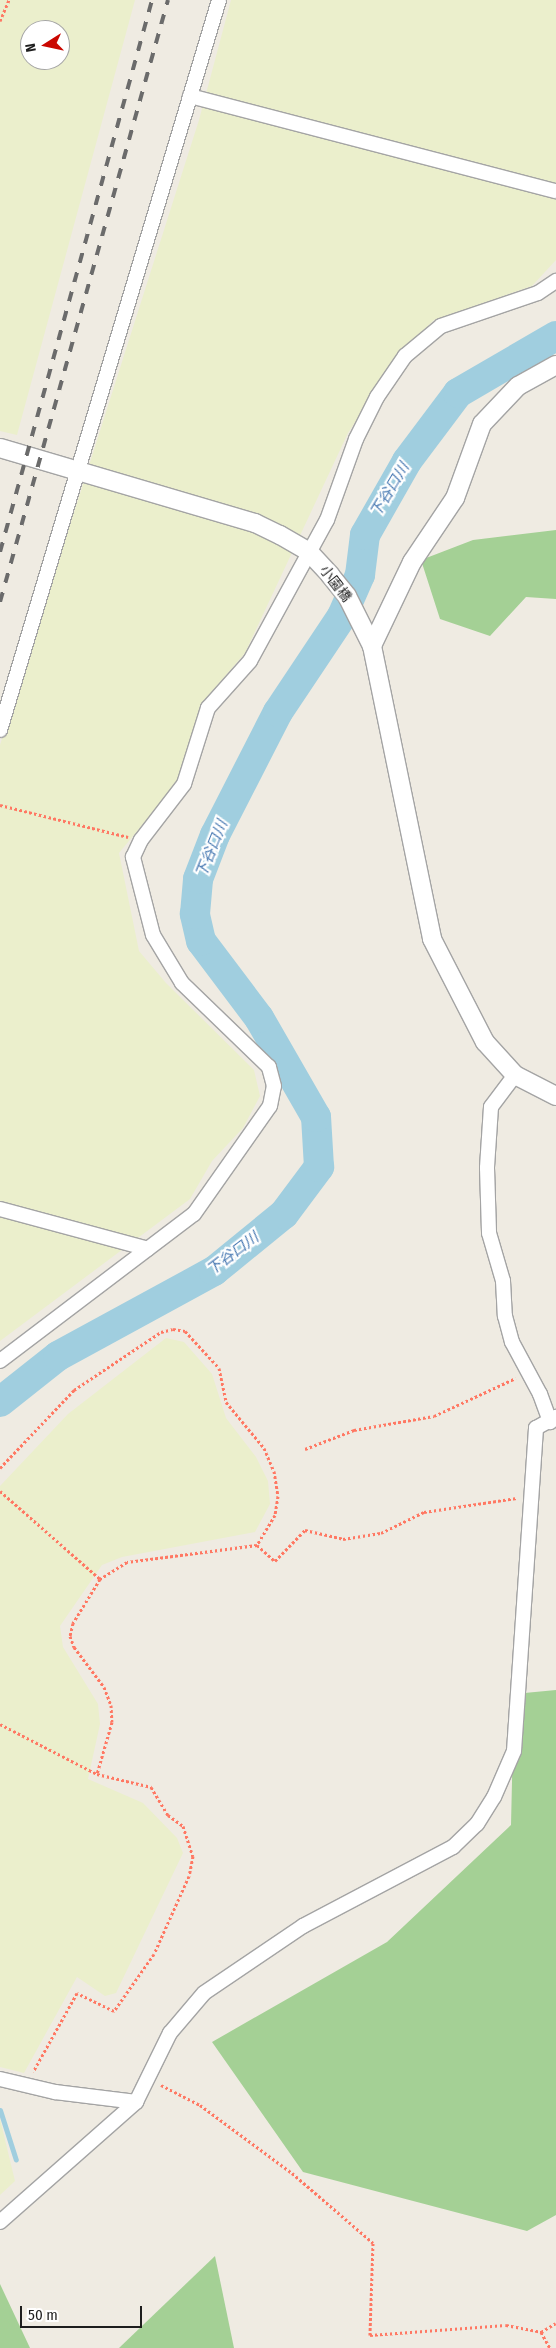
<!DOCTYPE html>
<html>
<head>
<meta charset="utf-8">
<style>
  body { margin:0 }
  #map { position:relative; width:556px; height:2348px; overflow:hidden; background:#efebe2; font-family:"Fira Sans Condensed","Noto Sans JP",sans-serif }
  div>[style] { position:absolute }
  .farmland>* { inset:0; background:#ebefcc }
  .forest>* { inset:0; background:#a4d095 }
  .stream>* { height:5px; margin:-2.5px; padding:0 2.5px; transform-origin:2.5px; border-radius:2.5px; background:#a0cedf }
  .river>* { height:30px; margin:-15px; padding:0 15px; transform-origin:15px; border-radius:15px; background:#a0cedf }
  .path>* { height:3px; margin-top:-1.5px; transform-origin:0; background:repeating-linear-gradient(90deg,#ff7863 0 2.5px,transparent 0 5px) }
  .roads { filter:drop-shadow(1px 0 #a4a4a4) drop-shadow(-1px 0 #a4a4a4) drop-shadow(0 1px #a4a4a4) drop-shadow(0 -1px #a4a4a4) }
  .minor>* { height:14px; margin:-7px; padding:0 7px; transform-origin:7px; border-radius:7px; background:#fff }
  .tertiary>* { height:18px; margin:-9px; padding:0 9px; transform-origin:9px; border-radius:9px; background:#fff }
  .rail>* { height:4px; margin-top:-2px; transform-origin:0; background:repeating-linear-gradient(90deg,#6b6b6b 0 10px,transparent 0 20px) }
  span { translate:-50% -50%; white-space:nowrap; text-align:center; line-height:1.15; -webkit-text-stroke:4.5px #fff; paint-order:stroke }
  .street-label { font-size:14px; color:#1d1d1d }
  .water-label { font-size:15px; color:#4577b1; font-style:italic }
  .north { position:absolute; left:20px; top:20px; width:50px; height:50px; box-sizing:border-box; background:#fff; border:1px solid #a5a5a5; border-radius:50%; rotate:260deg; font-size:14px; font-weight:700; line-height:20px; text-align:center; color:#1d1d1d }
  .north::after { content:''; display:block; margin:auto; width:18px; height:22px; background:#ca0700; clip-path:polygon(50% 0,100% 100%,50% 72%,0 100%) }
  .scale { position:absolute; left:20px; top:2306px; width:122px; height:22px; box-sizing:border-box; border:2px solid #1d1d1d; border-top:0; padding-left:6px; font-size:15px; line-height:18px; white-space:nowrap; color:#1d1d1d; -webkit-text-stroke:4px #fff; paint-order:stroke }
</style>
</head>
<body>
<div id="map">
  <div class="farmland">
    <i style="clip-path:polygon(evenodd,0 0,135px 0,17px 435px,0 431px,0 0,30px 30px,60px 30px,60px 60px,30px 60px,30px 30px)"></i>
    <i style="clip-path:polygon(231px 0,556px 0,556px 260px,532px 286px,434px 320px,400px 353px,348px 433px,245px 653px,201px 704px,188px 757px,176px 784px,119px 853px,139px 951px,166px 983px,254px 1070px,260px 1096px,243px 1128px,212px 1161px,190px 1199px,0 1341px,0 745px,199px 120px)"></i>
    <i style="clip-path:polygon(166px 1338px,184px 1342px,212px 1374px,226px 1418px,256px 1457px,268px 1481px,270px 1504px,255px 1532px,122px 1557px,102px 1565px,60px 1626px,63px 1647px,98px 1704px,100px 1724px,88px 1779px,143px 1803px,177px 1838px,183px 1853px,116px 1993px,105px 1996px,77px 1977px,24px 2073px,0 2067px,0 1486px,68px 1414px)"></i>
    <i style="clip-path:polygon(0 2119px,15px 2181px,0 2195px)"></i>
  </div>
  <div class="forest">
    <i style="clip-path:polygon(556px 530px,556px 599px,526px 597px,490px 636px,440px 619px,421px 560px,473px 540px)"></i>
    <i style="clip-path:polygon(556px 1690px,556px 2215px,527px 2231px,303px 2172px,212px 2042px,387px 1942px,511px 1825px,514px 1694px)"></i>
    <i style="clip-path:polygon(215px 2256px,234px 2348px,119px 2348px)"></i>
    <i style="clip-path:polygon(0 2284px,30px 2348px,0 2348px)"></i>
  </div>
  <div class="stream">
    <i style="left:0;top:2110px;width:52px;rotate:72.3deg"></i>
  </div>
  <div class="river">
    <i style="left:0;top:1402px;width:74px;rotate:-38.4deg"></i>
    <i style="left:58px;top:1356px;width:178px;rotate:-28.6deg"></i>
    <i style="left:214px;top:1271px;width:90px;rotate:-39.2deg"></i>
    <i style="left:284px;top:1214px;width:59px;rotate:-53.3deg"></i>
    <i style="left:319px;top:1167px;width:50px;rotate:-93.4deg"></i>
    <i style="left:316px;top:1117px;width:114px;rotate:-119.9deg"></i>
    <i style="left:259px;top:1018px;width:96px;rotate:-127deg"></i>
    <i style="left:201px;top:941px;width:28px;rotate:-103deg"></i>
    <i style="left:195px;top:914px;width:35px;rotate:-85deg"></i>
    <i style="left:198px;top:879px;width:47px;rotate:-68.9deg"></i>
    <i style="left:215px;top:835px;width:138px;rotate:-62.9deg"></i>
    <i style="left:278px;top:712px;width:115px;rotate:-56.3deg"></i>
    <i style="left:342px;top:616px;width:45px;rotate:-66.3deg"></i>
    <i style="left:360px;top:575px;width:40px;rotate:-82.9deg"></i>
    <i style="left:365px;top:535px;width:85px;rotate:-60.4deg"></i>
    <i style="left:407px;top:461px;width:85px;rotate:-53.1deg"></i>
    <i style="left:458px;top:393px;width:113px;rotate:-30.2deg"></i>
  </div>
  <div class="path">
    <i style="left:0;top:21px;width:23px;rotate:-67deg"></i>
    <i style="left:0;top:805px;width:132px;rotate:14deg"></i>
    <i style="left:305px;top:1449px;width:53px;rotate:-21.2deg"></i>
    <i style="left:354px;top:1430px;width:81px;rotate:-9.9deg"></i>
    <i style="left:434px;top:1416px;width:90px;rotate:-24.9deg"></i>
    <i style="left:0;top:1468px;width:108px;rotate:-46.5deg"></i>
    <i style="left:74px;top:1390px;width:105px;rotate:-33.7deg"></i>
    <i style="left:161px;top:1332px;width:12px;rotate:-14deg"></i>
    <i style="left:173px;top:1329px;width:12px;rotate:9deg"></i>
    <i style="left:185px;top:1331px;width:50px;rotate:47.4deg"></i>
    <i style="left:219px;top:1368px;width:35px;rotate:78deg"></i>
    <i style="left:226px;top:1402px;width:60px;rotate:50.4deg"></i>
    <i style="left:264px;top:1448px;width:25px;rotate:67deg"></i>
    <i style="left:274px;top:1471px;width:25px;rotate:81deg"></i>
    <i style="left:278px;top:1496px;width:19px;rotate:99deg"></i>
    <i style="left:275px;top:1515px;width:35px;rotate:121deg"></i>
    <i style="left:257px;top:1545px;width:131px;rotate:172.5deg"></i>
    <i style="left:127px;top:1562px;width:32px;rotate:148deg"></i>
    <i style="left:100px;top:1579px;width:52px;rotate:121.5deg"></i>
    <i style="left:73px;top:1623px;width:13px;rotate:103deg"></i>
    <i style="left:70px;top:1636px;width:12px;rotate:70deg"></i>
    <i style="left:74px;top:1647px;width:50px;rotate:53.1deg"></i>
    <i style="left:104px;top:1687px;width:19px;rotate:69deg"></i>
    <i style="left:111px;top:1705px;width:17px;rotate:87deg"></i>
    <i style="left:112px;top:1722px;width:54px;rotate:106.1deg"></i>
    <i style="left:97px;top:1774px;width:56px;rotate:13.5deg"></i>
    <i style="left:151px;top:1787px;width:33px;rotate:59deg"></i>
    <i style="left:168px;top:1815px;width:19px;rotate:36deg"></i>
    <i style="left:183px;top:1826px;width:32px;rotate:72deg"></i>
    <i style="left:193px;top:1856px;width:20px;rotate:101deg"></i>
    <i style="left:189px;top:1876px;width:85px;rotate:114.2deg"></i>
    <i style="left:154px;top:1954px;width:70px;rotate:125.1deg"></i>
    <i style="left:114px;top:2011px;width:41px;rotate:-154.1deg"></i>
    <i style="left:77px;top:1993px;width:90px;rotate:119.1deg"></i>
    <i style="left:0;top:1491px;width:133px;rotate:41.3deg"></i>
    <i style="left:257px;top:1545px;width:24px;rotate:42deg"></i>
    <i style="left:275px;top:1561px;width:43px;rotate:-45.9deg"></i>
    <i style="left:305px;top:1530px;width:39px;rotate:13deg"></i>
    <i style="left:343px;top:1539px;width:38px;rotate:-9deg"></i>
    <i style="left:381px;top:1533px;width:48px;rotate:-26deg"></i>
    <i style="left:424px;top:1512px;width:94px;rotate:-8.6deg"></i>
    <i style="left:0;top:1724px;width:109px;rotate:27.3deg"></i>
    <i style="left:161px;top:2085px;width:44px;rotate:27.1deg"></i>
    <i style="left:200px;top:2105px;width:114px;rotate:36.5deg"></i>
    <i style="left:292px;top:2173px;width:107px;rotate:40.8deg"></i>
    <i style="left:373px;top:2243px;width:92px;rotate:91.9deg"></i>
    <i style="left:370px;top:2335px;width:136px;rotate:-4.2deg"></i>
    <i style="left:506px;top:2325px;width:36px;rotate:11deg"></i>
    <i style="left:541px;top:2332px;width:18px;rotate:61deg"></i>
    <i style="left:541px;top:2332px;width:17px;rotate:-31deg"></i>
  </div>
  <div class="roads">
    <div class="minor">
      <i style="left:190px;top:96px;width:378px;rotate:14.6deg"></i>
      <i style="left:0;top:730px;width:762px;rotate:-73.3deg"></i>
      <i style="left:515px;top:1075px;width:40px;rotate:127deg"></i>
      <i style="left:491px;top:1107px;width:61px;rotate:93.8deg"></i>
      <i style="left:487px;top:1168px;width:65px;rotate:88.2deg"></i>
      <i style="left:489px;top:1233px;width:50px;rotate:73.7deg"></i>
      <i style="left:503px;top:1281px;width:35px;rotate:87deg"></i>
      <i style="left:505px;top:1316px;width:27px;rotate:75deg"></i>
      <i style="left:512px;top:1342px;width:59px;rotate:61.7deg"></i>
      <i style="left:540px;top:1394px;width:30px;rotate:70deg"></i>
      <i style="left:0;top:1209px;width:153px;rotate:15.1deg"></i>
      <i style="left:0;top:1361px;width:243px;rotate:-37.2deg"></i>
      <i style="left:194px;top:1214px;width:132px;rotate:-54.9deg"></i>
      <i style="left:270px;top:1106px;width:20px;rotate:-79deg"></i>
      <i style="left:274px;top:1086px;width:20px;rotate:-105deg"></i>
      <i style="left:269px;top:1067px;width:121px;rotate:-136deg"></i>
      <i style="left:182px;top:983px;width:56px;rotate:-121.1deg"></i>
      <i style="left:153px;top:935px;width:81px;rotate:-104.4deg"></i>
      <i style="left:133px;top:857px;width:19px;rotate:-65deg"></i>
      <i style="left:141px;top:840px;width:71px;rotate:-52.5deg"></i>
      <i style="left:184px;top:784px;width:80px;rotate:-72.5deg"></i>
      <i style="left:208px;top:708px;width:63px;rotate:-48.2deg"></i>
      <i style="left:250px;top:661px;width:161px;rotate:-61.4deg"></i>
      <i style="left:327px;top:520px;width:86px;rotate:-70.3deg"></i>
      <i style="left:356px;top:439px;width:47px;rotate:-63.4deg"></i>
      <i style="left:377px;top:397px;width:50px;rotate:-55.7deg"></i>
      <i style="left:405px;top:356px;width:47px;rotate:-39.8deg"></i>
      <i style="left:441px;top:326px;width:102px;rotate:-18.8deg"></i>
      <i style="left:538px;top:293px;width:22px;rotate:-34deg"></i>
      <i style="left:0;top:2079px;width:57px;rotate:13.3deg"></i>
      <i style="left:55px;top:2092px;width:82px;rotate:7deg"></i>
      <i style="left:0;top:2222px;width:181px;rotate:-41.4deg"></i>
      <i style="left:136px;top:2102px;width:77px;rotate:-63.8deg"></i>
      <i style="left:170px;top:2033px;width:52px;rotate:-49.6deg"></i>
      <i style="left:204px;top:1993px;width:120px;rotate:-34.1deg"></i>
      <i style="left:303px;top:1926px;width:170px;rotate:-27.8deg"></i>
      <i style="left:453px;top:1847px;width:33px;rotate:-44deg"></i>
      <i style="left:477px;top:1824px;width:32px;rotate:-58deg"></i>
      <i style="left:494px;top:1797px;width:50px;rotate:-66.5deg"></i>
      <i style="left:514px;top:1751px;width:324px;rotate:-86.1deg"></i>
      <i style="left:536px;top:1428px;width:23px;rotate:-29deg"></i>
    </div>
    <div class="tertiary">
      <i style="left:556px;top:365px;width:43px;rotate:151.1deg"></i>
      <i style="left:518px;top:386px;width:52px;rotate:133.5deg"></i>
      <i style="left:482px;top:424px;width:79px;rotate:110deg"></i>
      <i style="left:455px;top:498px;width:77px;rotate:123.9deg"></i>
      <i style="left:412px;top:562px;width:93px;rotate:115.5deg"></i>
      <i style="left:372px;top:646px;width:299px;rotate:78.4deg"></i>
      <i style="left:432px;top:939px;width:116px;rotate:62.8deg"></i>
      <i style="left:485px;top:1042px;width:45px;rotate:47.7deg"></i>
      <i style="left:515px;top:1075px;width:46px;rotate:27.1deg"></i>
      <i style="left:0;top:448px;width:266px;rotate:16.4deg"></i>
      <i style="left:255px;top:523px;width:28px;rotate:26deg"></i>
      <i style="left:280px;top:535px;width:32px;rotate:30deg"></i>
      <i style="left:308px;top:551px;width:33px;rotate:47deg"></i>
      <i style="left:330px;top:575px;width:27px;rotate:51deg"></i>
      <i style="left:347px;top:596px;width:56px;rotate:63.4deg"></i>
    </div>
  </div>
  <div class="rail">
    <i style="left:0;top:552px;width:573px;rotate:-74.6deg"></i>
    <i style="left:0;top:602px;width:625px;rotate:-74.41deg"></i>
  </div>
  <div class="street-label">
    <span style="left:335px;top:584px;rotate:52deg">小園橋</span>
  </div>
  <div class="water-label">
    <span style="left:390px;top:490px;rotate:-59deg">下谷口川</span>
    <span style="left:212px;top:849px;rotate:-68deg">下谷口川</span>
    <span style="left:233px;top:1254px;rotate:-37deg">下谷口川</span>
  </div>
  <div class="north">N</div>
  <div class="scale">50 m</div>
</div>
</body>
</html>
